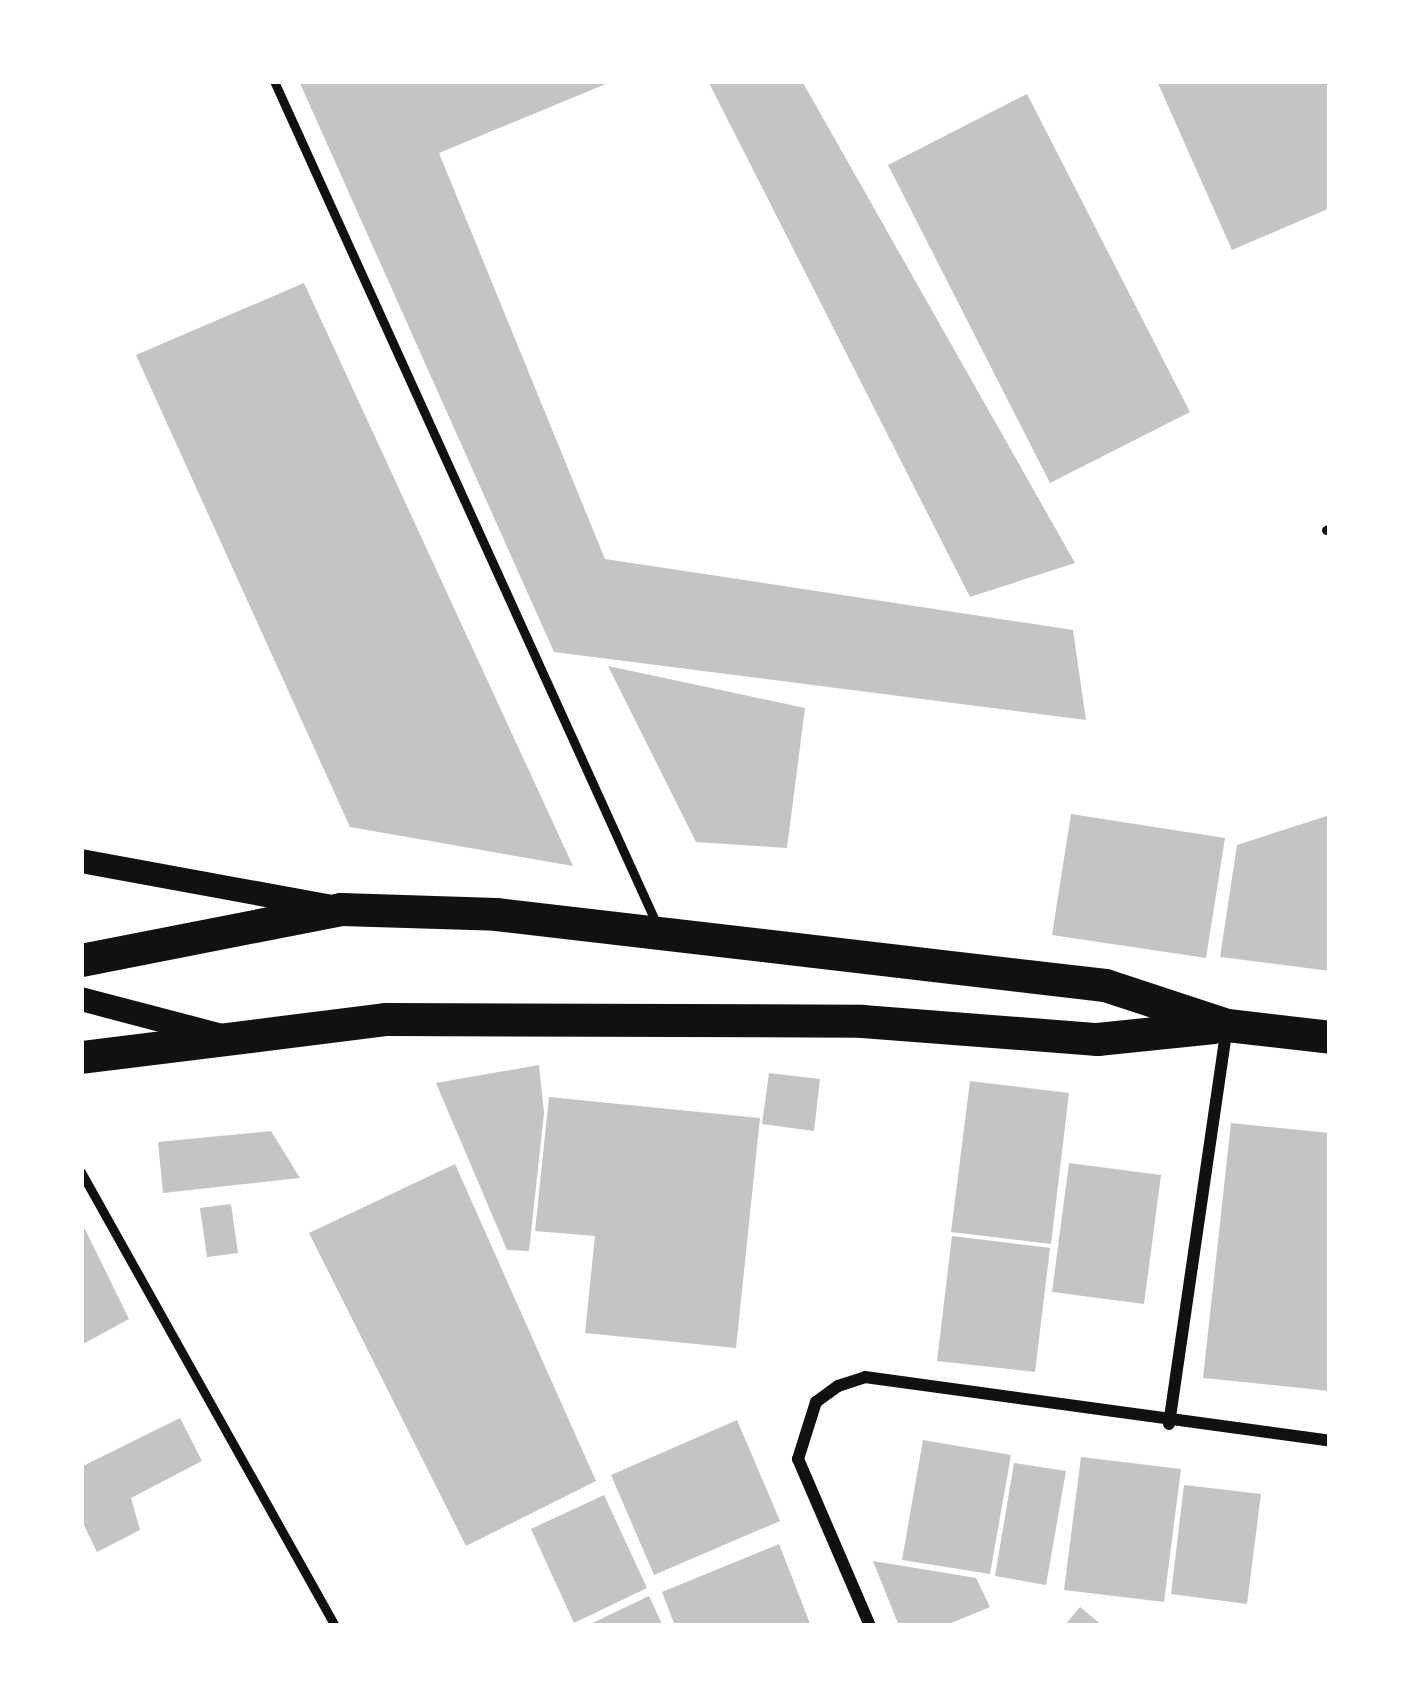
<!DOCTYPE html>
<html>
<head>
<meta charset="utf-8">
<style>
  body { margin:0 }
  #map { position:relative; width:1411px; height:1707px; overflow:hidden; background:#fff; font-family:Montserrat,sans-serif }
  div>[style] { position:absolute }
  .building>* { inset:0; background:#c4c4c4 }
  .service>* { height:9px; margin:-4.5px; padding:0 4.5px; transform-origin:4.5px; border-radius:4.5px; background:#111 }
  .minor>* { height:12px; margin:-6px; padding:0 6px; transform-origin:6px; border-radius:6px; background:#111 }
  .secondary>* { height:24px; margin:-12px; padding:0 12px; transform-origin:12px; border-radius:12px; background:#111 }
  .trunk>* { height:33px; margin:-16.5px; padding:0 16.5px; transform-origin:16.5px; border-radius:16.5px; background:#111 }
  span { translate:-50% -50%; white-space:nowrap; text-align:center; line-height:1.15; -webkit-text-stroke:12px #fff; paint-order:stroke }
  .frame { position:absolute; inset:0; border:84px solid #fff; pointer-events:none }
</style>
</head>
<body>
<div id="map">
  <div class="building">
    <i style="clip-path:polygon(299px 81px,613px 81px,439px 153px,605px 559px,1073px 630px,1086px 720px,554px 652px)"></i>
    <i style="clip-path:polygon(708px 81px,802px 81px,1075px 563px,970px 597px)"></i>
    <i style="clip-path:polygon(1157px 81px,1330px 81px,1330px 208px,1232px 250px)"></i>
    <i style="clip-path:polygon(1027px 94px,1190px 412px,1050px 483px,888px 165px)"></i>
    <i style="clip-path:polygon(304px 283px,573px 866px,350px 827px,136px 355px)"></i>
    <i style="clip-path:polygon(608px 666px,805px 708px,787px 848px,696px 842px)"></i>
    <i style="clip-path:polygon(1071px 814px,1225px 838px,1206px 958px,1052px 935px)"></i>
    <i style="clip-path:polygon(1330px 815px,1330px 971px,1220px 957px,1237px 845px)"></i>
    <i style="clip-path:polygon(539px 1065px,544px 1113px,529px 1251px,507px 1250px,436px 1083px)"></i>
    <i style="clip-path:polygon(769px 1073px,820px 1079px,814px 1131px,762px 1124px)"></i>
    <i style="clip-path:polygon(970px 1081px,1069px 1093px,1051px 1244px,951px 1232px)"></i>
    <i style="clip-path:polygon(549px 1097px,760px 1118px,736px 1348px,585px 1333px,595px 1236px,535px 1231px)"></i>
    <i style="clip-path:polygon(1231px 1123px,1330px 1133px,1330px 1391px,1203px 1378px)"></i>
    <i style="clip-path:polygon(271px 1131px,300px 1178px,163px 1193px,158px 1142px)"></i>
    <i style="clip-path:polygon(1069px 1163px,1161px 1175px,1144px 1304px,1052px 1292px)"></i>
    <i style="clip-path:polygon(455px 1164px,596px 1481px,466px 1546px,309px 1233px)"></i>
    <i style="clip-path:polygon(231px 1204px,238px 1253px,207px 1257px,200px 1208px)"></i>
    <i style="clip-path:polygon(81px 1221px,129px 1319px,81px 1345px)"></i>
    <i style="clip-path:polygon(952px 1236px,1050px 1248px,1035px 1372px,937px 1361px)"></i>
    <i style="clip-path:polygon(180px 1418px,202px 1461px,131px 1498px,140px 1530px,97px 1552px,81px 1519px,81px 1467px)"></i>
    <i style="clip-path:polygon(737px 1420px,780px 1521px,654px 1575px,611px 1475px)"></i>
    <i style="clip-path:polygon(923px 1440px,1011px 1455px,990px 1574px,902px 1560px)"></i>
    <i style="clip-path:polygon(1081px 1457px,1181px 1469px,1164px 1602px,1064px 1590px)"></i>
    <i style="clip-path:polygon(1014px 1463px,1066px 1471px,1046px 1585px,995px 1576px)"></i>
    <i style="clip-path:polygon(1184px 1485px,1261px 1494px,1247px 1604px,1171px 1594px)"></i>
    <i style="clip-path:polygon(604px 1495px,647px 1588px,574px 1623px,531px 1529px)"></i>
    <i style="clip-path:polygon(779px 1544px,811px 1626px,675px 1626px,662px 1592px)"></i>
    <i style="clip-path:polygon(873px 1561px,976px 1578px,990px 1607px,944px 1626px,899px 1626px)"></i>
    <i style="clip-path:polygon(649px 1596px,663px 1626px,586px 1626px)"></i>
    <i style="clip-path:polygon(1080px 1607px,1103px 1626px,1064px 1626px)"></i>
  </div>
  <div class="service">
    <i style="left:274px;top:81px;width:927px;rotate:65.59deg"></i>
    <i style="left:1326px;top:530px;width:4px;rotate:-27deg"></i>
    <i style="left:81px;top:1172px;width:520px;rotate:60.77deg"></i>
  </div>
  <div class="minor">
    <i style="left:1169px;top:1424px;width:401px;rotate:-81.7deg"></i>
    <i style="left:870px;top:1626px;width:182px;rotate:-113.3deg"></i>
    <i style="left:798px;top:1459px;width:60px;rotate:-72.5deg"></i>
    <i style="left:816px;top:1402px;width:27px;rotate:-36deg"></i>
    <i style="left:838px;top:1386px;width:28px;rotate:-18deg"></i>
    <i style="left:865px;top:1377px;width:469px;rotate:7.8deg"></i>
  </div>
  <div class="secondary">
    <i style="left:81px;top:861px;width:250px;rotate:10.4deg"></i>
    <i style="left:81px;top:999px;width:142px;rotate:14.7deg"></i>
  </div>
  <div class="trunk">
    <i style="left:81px;top:960px;width:265px;rotate:-11.1deg"></i>
    <i style="left:341px;top:909px;width:155px;rotate:1.8deg"></i>
    <i style="left:496px;top:914px;width:613px;rotate:6.65deg"></i>
    <i style="left:1105px;top:985px;width:128px;rotate:18.2deg"></i>
    <i style="left:1227px;top:1025px;width:104px;rotate:6.6deg"></i>
    <i style="left:81px;top:1057px;width:306px;rotate:-7.1deg"></i>
    <i style="left:385px;top:1019px;width:477px;rotate:0.2deg"></i>
    <i style="left:862px;top:1021px;width:236px;rotate:4.4deg"></i>
    <i style="left:1097px;top:1039px;width:117px;rotate:-5.9deg"></i>
  </div>
  <div class="frame"></div>
</div>
</body>
</html>
